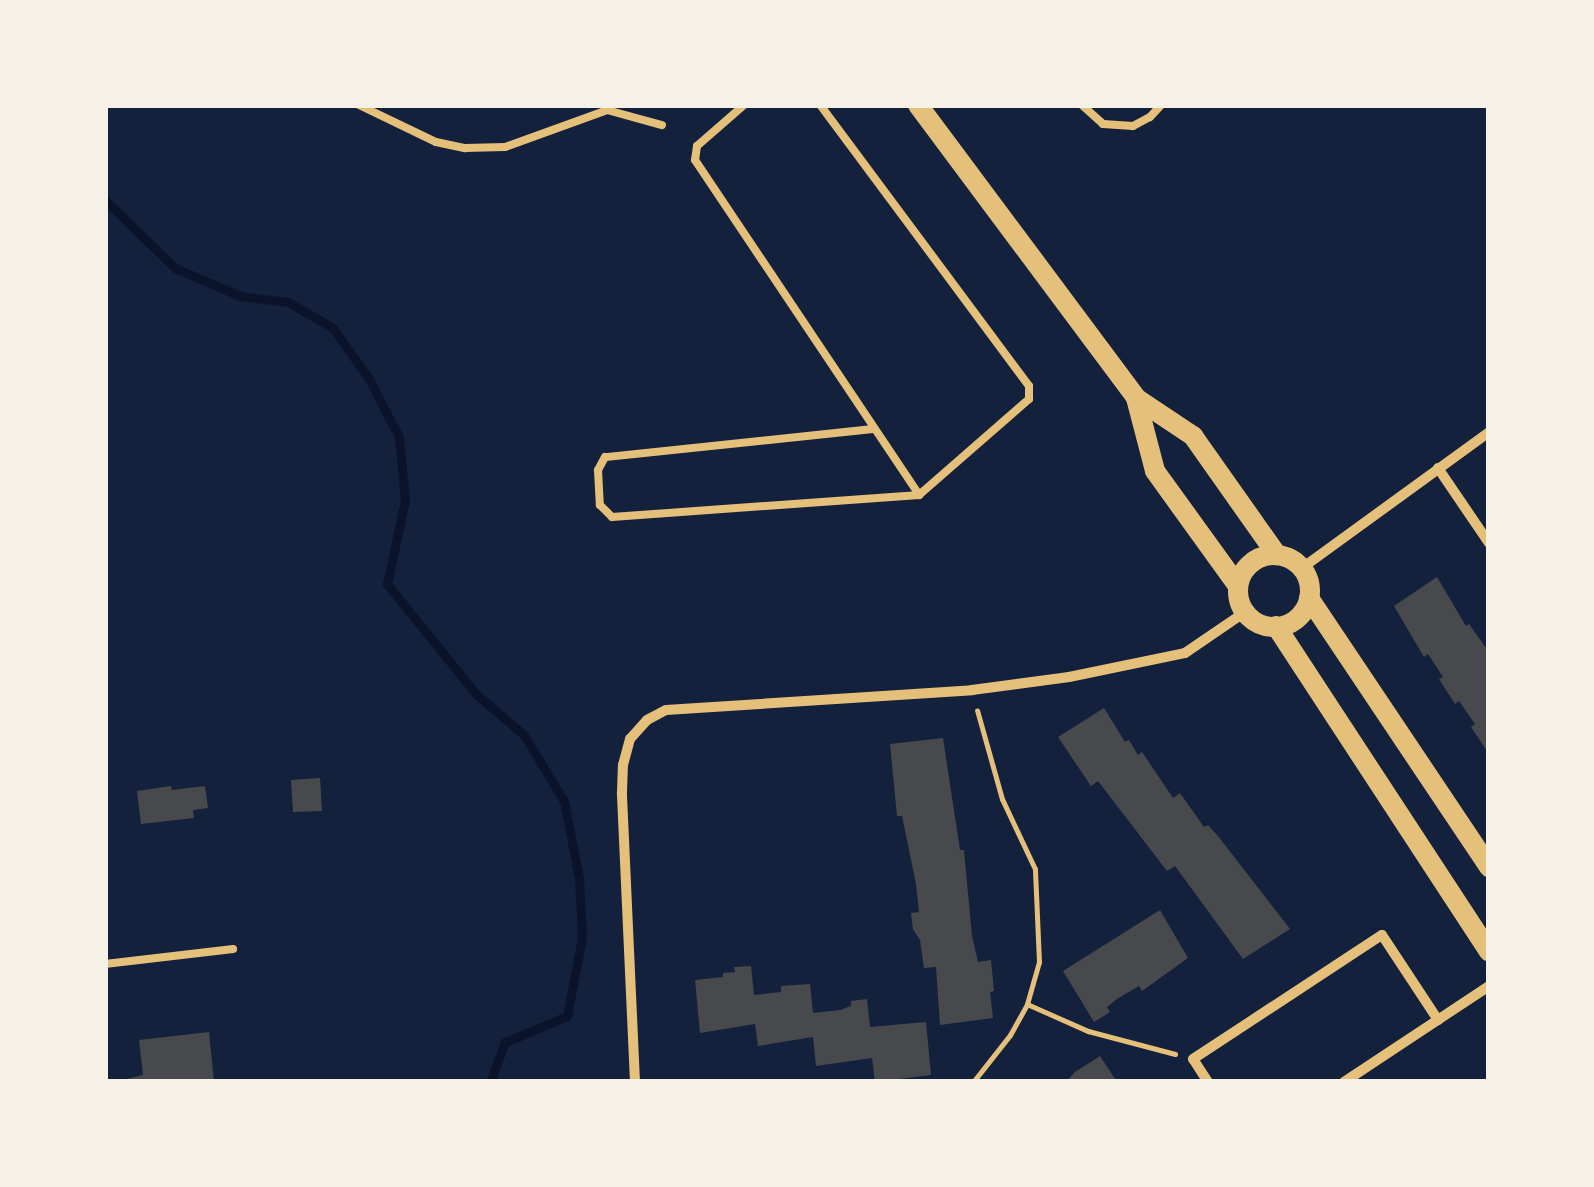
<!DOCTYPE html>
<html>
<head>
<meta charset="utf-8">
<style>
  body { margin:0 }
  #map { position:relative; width:1594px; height:1187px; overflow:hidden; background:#14213d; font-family:"Public Sans",sans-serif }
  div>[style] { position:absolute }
  .stream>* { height:9px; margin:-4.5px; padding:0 4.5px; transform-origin:4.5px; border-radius:4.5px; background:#0b132b }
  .building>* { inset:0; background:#48494c }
  .path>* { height:5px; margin:-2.5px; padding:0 2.5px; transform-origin:2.5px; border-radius:2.5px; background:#e5c07b }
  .service>* { height:8px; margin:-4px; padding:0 4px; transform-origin:4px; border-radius:4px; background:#e5c07b }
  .minor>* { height:10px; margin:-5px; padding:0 5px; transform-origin:5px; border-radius:5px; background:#e5c07b }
  .secondary>* { height:20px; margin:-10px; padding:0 10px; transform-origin:10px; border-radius:10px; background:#e5c07b }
  .secondary>.ring { margin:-10px; padding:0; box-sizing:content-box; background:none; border:20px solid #e5c07b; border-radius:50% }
  span { translate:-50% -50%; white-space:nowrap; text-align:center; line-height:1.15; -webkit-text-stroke:10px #f6f1e7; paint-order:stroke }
  .frame { position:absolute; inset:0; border:108px solid #f6f1e7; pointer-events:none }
</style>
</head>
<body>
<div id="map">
  <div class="stream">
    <i style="left:105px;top:200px;width:98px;rotate:44.2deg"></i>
    <i style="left:175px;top:268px;width:71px;rotate:23.3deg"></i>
    <i style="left:240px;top:296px;width:48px;rotate:7.1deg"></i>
    <i style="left:288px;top:302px;width:52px;rotate:30deg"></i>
    <i style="left:333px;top:328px;width:62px;rotate:54.8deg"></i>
    <i style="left:369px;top:379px;width:65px;rotate:62.7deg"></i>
    <i style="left:399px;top:437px;width:63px;rotate:84.6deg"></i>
    <i style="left:405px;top:500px;width:86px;rotate:102.1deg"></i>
    <i style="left:387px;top:584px;width:141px;rotate:51deg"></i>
    <i style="left:476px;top:694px;width:63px;rotate:40.5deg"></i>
    <i style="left:524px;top:735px;width:77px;rotate:58.8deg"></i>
    <i style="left:564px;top:801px;width:78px;rotate:79deg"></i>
    <i style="left:579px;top:878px;width:60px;rotate:87.1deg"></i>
    <i style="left:582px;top:938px;width:79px;rotate:100.9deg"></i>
    <i style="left:567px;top:1016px;width:67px;rotate:157.2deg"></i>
    <i style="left:505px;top:1042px;width:43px;rotate:110.6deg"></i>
  </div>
  <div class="building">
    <i style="clip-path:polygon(1437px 577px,1466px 626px,1469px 624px,1486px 648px,1489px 754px,1471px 727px,1475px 724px,1459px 701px,1455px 704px,1439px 679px,1443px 677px,1428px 654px,1424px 657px,1394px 606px)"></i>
    <i style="clip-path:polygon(1104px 708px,1125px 742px,1129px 740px,1138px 755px,1142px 752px,1173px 798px,1180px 793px,1204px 827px,1208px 825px,1218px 836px,1290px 929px,1243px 959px,1175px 866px,1167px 871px,1098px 781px,1091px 786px,1058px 737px)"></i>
    <i style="clip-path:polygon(943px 738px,960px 850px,964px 850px,972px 936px,978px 962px,991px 960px,994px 991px,990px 992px,993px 1018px,940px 1025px,936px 967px,924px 968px,920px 940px,913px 929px,911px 913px,919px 912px,916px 884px,902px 816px,897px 816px,890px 744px)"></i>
    <i style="clip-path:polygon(320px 778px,322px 811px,293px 812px,291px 780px)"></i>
    <i style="clip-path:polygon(171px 786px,172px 790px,205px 786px,208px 808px,193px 810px,194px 818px,141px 824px,137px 791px)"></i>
    <i style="clip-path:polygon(1160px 910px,1188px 958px,1142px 991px,1139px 986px,1117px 999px,1107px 1007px,1110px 1012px,1094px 1022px,1063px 971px)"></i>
    <i style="clip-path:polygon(751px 966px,754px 995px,781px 992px,781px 986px,810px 984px,813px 1013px,840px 1010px,851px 1006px,851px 1001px,867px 999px,870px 1027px,926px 1022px,931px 1075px,875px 1082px,872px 1058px,816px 1066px,813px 1037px,758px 1046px,755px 1024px,700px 1033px,695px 980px,723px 977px,723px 973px,735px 972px,734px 967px)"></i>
    <i style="clip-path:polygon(209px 1032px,214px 1082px,114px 1082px,143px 1075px,139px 1040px)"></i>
    <i style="clip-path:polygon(1100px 1056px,1117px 1082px,1066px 1082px,1075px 1072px)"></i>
  </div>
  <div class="path">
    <i style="left:1027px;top:1004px;width:67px;rotate:23.9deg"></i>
    <i style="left:1088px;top:1031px;width:90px;rotate:14.8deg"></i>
    <i style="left:973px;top:1082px;width:60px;rotate:-51.8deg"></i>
    <i style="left:1010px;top:1035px;width:35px;rotate:-61deg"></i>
    <i style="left:1027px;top:1004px;width:44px;rotate:-74.1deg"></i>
    <i style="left:1039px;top:962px;width:93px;rotate:-92.5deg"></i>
    <i style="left:1035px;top:869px;width:77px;rotate:-115.2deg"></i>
    <i style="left:1002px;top:799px;width:92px;rotate:-105.7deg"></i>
  </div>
  <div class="service">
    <i style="left:359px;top:105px;width:85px;rotate:25.7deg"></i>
    <i style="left:436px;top:142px;width:30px;rotate:12deg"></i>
    <i style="left:465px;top:148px;width:40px;rotate:-1.4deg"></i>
    <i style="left:505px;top:147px;width:109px;rotate:-19.9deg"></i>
    <i style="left:607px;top:110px;width:57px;rotate:15.3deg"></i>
    <i style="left:744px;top:105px;width:62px;rotate:138.9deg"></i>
    <i style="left:697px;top:146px;width:14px;rotate:98deg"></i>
    <i style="left:695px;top:160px;width:403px;rotate:56.2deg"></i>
    <i style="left:919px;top:495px;width:146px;rotate:-41.1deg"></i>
    <i style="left:1029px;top:399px;width:13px;rotate:-90deg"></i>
    <i style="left:1029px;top:386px;width:350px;rotate:-126.6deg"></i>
    <i style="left:1082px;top:105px;width:28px;rotate:42deg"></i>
    <i style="left:1103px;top:124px;width:30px;rotate:4deg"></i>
    <i style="left:1133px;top:126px;width:19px;rotate:-28deg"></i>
    <i style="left:1150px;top:117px;width:16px;rotate:-47deg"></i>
    <i style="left:873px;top:429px;width:269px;rotate:174deg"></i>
    <i style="left:605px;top:457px;width:15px;rotate:118deg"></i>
    <i style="left:598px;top:470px;width:35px;rotate:87deg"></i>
    <i style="left:600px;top:505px;width:17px;rotate:45deg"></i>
    <i style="left:612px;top:517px;width:308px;rotate:-4.1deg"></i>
    <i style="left:105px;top:964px;width:129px;rotate:-6.7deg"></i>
  </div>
  <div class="minor">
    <i style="left:1438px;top:468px;width:91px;rotate:55.8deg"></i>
    <i style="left:1302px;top:568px;width:231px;rotate:-36deg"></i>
    <i style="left:635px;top:1082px;width:290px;rotate:-92.6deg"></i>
    <i style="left:622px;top:792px;width:27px;rotate:-88deg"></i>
    <i style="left:623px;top:765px;width:27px;rotate:-75deg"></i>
    <i style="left:630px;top:739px;width:25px;rotate:-48deg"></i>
    <i style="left:647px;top:720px;width:21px;rotate:-28deg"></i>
    <i style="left:666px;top:710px;width:307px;rotate:-3.7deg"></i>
    <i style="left:972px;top:690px;width:98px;rotate:-7.6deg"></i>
    <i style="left:1069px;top:677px;width:118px;rotate:-11.7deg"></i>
    <i style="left:1185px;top:653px;width:73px;rotate:-34.3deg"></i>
    <i style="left:1208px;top:1082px;width:27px;rotate:-123deg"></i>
    <i style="left:1193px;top:1059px;width:226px;rotate:-33.3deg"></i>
    <i style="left:1382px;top:935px;width:102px;rotate:56.6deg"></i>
    <i style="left:1344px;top:1082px;width:174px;rotate:-33.5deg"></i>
  </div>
  <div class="secondary">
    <i style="left:918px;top:105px;width:365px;rotate:53.3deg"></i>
    <i style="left:1136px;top:398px;width:69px;rotate:33.7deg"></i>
    <i style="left:1193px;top:436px;width:146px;rotate:54.8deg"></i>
    <i style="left:1136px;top:398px;width:75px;rotate:75.4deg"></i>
    <i style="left:1155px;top:471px;width:142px;rotate:54.2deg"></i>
    <i class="ring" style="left:1238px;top:555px;width:52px;height:52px"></i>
    <i style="left:1309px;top:598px;width:324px;rotate:56.2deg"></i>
    <i style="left:1276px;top:626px;width:389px;rotate:56.8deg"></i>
  </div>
  <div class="frame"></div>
</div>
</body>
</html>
